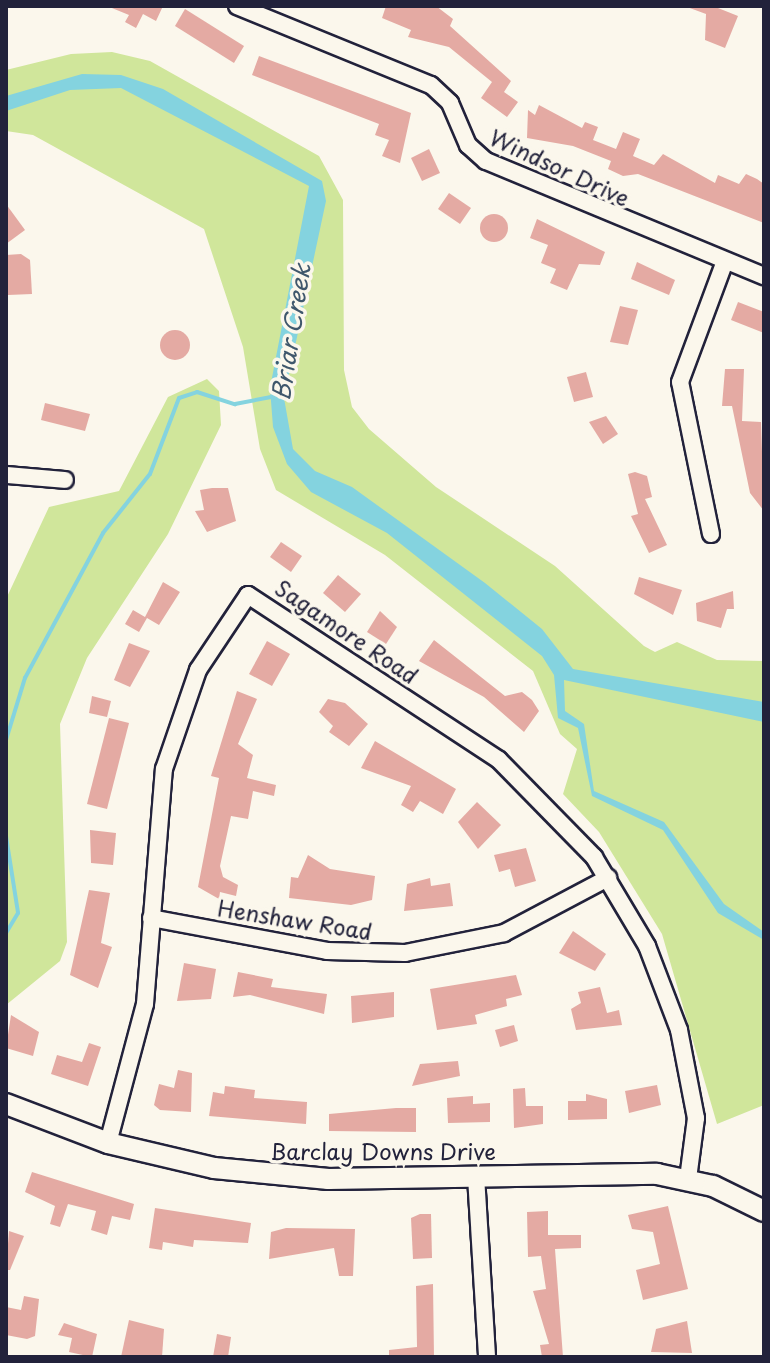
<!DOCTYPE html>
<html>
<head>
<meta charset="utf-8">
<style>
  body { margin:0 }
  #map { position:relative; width:770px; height:1363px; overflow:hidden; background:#fbf7ec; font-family:"Playpen Sans",sans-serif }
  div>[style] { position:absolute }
  .green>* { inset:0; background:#d0e69b }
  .water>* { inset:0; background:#84d3df }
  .stream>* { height:4px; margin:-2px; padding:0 2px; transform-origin:2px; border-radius:2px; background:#84d3df }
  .building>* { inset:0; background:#e4aaa3 }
  .round { border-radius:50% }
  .roads { filter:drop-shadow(2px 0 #22223b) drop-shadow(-2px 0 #22223b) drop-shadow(0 2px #22223b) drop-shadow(0 -2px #22223b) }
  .minor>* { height:16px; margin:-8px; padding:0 8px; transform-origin:8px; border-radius:8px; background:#fbf7ec }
  .tertiary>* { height:20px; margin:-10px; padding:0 10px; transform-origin:10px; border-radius:10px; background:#fbf7ec }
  span { translate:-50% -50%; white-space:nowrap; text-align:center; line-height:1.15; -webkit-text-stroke:7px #fbf7ec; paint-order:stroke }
  .street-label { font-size:22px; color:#22223b }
  .water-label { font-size:24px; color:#3f576c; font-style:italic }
  .frame { position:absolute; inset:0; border:8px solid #22223b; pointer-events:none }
</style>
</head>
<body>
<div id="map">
  <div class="green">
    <i style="clip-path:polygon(71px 54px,112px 52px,150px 61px,319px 156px,343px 200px,344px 370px,352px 407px,369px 429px,436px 487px,555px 566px,644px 646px,655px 652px,677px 642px,717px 660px,764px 661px,764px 1105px,717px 1124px,662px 934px,599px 832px,563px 794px,577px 749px,560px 734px,533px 671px,385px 555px,276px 490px,260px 449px,243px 347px,204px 229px,33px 135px,6px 131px,6px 70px)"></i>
    <i style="clip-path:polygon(207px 379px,219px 391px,221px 425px,168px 534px,87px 658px,60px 724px,67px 942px,60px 961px,6px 1005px,6px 599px,49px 507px,119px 491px,168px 397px)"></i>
  </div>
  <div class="water">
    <i style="clip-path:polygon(82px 74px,121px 75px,163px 89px,322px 181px,326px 201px,284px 398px,293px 449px,315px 471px,352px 487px,485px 583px,542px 629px,573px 669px,764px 702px,764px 722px,564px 680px,565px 711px,584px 724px,594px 791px,664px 822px,724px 904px,764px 932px,764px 940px,718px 913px,663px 830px,592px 796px,578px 728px,558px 718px,554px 675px,542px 656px,387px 533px,311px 492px,287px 464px,273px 427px,270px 388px,309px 186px,121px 88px,70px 90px,6px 111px,6px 96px)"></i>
  </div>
  <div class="stream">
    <i style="left:6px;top:740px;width:65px;rotate:-73deg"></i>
    <i style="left:25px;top:678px;width:165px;rotate:-61.7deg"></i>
    <i style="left:103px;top:533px;width:75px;rotate:-51.5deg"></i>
    <i style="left:150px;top:474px;width:81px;rotate:-69.1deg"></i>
    <i style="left:179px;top:398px;width:19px;rotate:-18deg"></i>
    <i style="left:197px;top:392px;width:40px;rotate:18deg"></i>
    <i style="left:235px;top:404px;width:38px;rotate:-11deg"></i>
    <i style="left:6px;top:836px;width:78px;rotate:81.1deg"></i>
    <i style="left:18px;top:913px;width:23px;rotate:121deg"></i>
  </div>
  <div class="building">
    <i style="clip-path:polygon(107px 6px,163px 6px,156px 21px,143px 14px,136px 28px,125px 22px,129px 15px)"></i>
    <i style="clip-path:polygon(386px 6px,436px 6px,453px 19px,450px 26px,511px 81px,504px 92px,518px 102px,507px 117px,481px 98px,492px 82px,449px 47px,408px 37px,411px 30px,382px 18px)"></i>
    <i style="clip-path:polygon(713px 6px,738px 16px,725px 48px,705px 40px,706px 14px,687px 7px)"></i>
    <i style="clip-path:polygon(185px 9px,244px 46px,234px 63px,175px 26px)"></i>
    <i style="clip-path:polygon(259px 56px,411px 113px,400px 163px,382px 156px,389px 140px,375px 135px,379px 124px,252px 75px)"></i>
    <i style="clip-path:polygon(539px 105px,582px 128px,585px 122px,598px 127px,593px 140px,616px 149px,623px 132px,640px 139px,633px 156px,654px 165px,663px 154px,715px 183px,718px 175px,739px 184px,746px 174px,757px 179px,764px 184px,764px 223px,638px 174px,623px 176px,608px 169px,611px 161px,573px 146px,527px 138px,528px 110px,535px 115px)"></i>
    <i style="clip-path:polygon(429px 149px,440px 173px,422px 181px,411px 158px)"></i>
    <i style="clip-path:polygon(449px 193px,471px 208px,460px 224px,438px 209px)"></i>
    <i style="clip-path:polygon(6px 204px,25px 230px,6px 244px)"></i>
    <i class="round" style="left:480px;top:214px;width:28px;height:28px"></i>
    <i style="clip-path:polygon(537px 219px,605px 252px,600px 265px,579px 264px,567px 290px,550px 283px,556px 269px,541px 263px,548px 245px,530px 238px)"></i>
    <i style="clip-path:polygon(21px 254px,30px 260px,32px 294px,8px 295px,6px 255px)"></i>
    <i style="clip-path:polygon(637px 262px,675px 280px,669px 295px,631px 279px)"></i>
    <i style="clip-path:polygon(738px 302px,764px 312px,764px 333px,731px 320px)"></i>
    <i style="clip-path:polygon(620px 306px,638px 310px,628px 345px,610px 342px)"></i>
    <i class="round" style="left:160px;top:330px;width:30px;height:30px"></i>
    <i style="clip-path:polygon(725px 369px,744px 369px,742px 421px,761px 422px,764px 511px,750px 493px,732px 406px,722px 406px)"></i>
    <i style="clip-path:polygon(586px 372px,593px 397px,574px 402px,567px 377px)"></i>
    <i style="clip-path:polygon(45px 403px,90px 414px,85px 431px,41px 420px)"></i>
    <i style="clip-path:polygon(606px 416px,618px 434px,603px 444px,589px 422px)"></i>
    <i style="clip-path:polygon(635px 472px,647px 476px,652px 497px,645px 499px,667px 545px,649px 553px,631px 516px,638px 514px,628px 474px)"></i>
    <i style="clip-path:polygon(212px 488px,228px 488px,236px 521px,207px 532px,195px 511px,204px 510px,200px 490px)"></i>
    <i style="clip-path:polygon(281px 542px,302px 556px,291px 572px,270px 557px)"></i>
    <i style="clip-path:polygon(338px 575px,361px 594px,345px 612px,323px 593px)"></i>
    <i style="clip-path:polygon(639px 577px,682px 590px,673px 615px,634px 594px)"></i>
    <i style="clip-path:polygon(163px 582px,180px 592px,159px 625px,147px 618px,139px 632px,125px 624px,133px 610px,145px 617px)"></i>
    <i style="clip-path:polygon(733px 591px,734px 609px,727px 609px,721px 628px,697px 621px,696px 603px)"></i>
    <i style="clip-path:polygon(380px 611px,397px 627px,386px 644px,367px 632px)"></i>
    <i style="clip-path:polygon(434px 640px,505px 696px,522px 692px,532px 700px,539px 711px,524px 732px,484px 697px,419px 661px)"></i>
    <i style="clip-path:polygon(267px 641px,290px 654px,272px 686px,249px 674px)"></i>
    <i style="clip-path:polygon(129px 643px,150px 651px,130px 687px,114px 680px)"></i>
    <i style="clip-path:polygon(237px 691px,257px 699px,238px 744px,253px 755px,247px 778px,276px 785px,274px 796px,253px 791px,248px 819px,231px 816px,220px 866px,223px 877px,238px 885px,236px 896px,220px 892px,219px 899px,198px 887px,219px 778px,211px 776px)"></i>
    <i style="clip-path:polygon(92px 696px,111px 701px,107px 717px,89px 713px)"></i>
    <i style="clip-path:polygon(328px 699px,345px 703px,368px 724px,349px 746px,329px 732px,333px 726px,319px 712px)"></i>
    <i style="clip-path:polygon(109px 718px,129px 723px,107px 809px,87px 804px)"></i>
    <i style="clip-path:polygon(375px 741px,456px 789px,443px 814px,420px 801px,413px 812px,401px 805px,411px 786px,361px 768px)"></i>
    <i style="clip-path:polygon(477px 802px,501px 825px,478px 849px,458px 822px)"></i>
    <i style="clip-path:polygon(90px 830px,116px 833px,113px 865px,91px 863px)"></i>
    <i style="clip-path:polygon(526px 848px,536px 881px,515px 887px,510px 869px,499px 872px,494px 855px)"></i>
    <i style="clip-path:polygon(308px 855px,330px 869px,375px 876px,372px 900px,351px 905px,289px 898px,291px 877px,298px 878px)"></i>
    <i style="clip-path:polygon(430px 878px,431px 886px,450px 883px,453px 906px,404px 911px,407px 884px)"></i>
    <i style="clip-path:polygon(89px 890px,110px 893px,101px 943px,112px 947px,98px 988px,70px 975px)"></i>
    <i style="clip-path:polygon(573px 931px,606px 954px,595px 971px,559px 953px)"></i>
    <i style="clip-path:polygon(184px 963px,216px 969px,211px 999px,177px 1001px)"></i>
    <i style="clip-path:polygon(238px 972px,273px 979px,271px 987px,327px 994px,324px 1014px,250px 995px,233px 997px)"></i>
    <i style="clip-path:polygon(516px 975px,522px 995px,506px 999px,507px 1006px,475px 1015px,477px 1024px,437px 1030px,430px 989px)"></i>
    <i style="clip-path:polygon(600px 987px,607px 1013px,619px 1010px,622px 1025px,576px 1030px,571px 1009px,581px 1003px,578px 992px)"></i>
    <i style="clip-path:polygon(394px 992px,394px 1017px,352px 1023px,351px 996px)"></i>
    <i style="clip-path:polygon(11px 1015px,39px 1032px,33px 1056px,6px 1048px)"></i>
    <i style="clip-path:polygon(514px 1025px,518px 1041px,500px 1047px,495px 1030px)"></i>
    <i style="clip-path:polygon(89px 1043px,101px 1047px,88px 1086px,51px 1074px,57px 1055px,82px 1062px)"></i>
    <i style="clip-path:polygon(458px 1061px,460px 1076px,412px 1086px,420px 1064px)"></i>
    <i style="clip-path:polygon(178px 1070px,192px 1073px,191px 1112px,160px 1110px,154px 1105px,159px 1084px,174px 1088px)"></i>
    <i style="clip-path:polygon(657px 1085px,661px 1105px,629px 1113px,625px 1091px)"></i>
    <i style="clip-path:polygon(225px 1086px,255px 1090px,254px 1098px,307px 1102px,306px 1124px,209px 1116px,213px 1092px,224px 1094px)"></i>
    <i style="clip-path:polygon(525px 1088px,526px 1106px,543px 1106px,543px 1124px,514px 1128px,513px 1089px)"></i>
    <i style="clip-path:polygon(586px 1094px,607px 1099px,607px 1119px,568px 1120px,568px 1101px,586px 1101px)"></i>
    <i style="clip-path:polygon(473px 1096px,473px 1104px,490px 1103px,490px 1122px,448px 1123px,447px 1098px)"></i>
    <i style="clip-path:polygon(396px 1108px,416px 1108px,416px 1132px,329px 1131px,329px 1114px)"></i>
    <i style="clip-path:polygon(32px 1172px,134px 1204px,130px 1220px,112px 1216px,107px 1235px,91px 1230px,96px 1211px,68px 1204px,60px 1227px,50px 1224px,55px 1206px,25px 1192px)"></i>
    <i style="clip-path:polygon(668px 1206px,688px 1289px,643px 1300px,636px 1270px,660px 1264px,653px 1232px,632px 1229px,628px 1215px)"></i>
    <i style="clip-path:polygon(155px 1208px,251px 1223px,248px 1243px,194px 1240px,193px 1247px,163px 1242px,162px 1250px,149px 1248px)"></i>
    <i style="clip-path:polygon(548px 1211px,548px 1235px,581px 1235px,581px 1248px,555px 1249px,563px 1357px,542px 1357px,540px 1345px,549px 1344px,533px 1291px,546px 1289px,541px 1256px,528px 1257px,527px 1212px)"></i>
    <i style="clip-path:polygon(420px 1214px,431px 1214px,432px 1258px,413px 1259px,411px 1218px)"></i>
    <i style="clip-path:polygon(286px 1228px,355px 1229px,353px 1276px,339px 1276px,334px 1248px,269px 1259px,271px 1232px)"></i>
    <i style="clip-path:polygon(9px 1231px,24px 1236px,10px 1270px,6px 1270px)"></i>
    <i style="clip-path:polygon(433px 1284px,434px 1357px,389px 1357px,389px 1350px,417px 1347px,416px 1286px)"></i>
    <i style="clip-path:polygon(24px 1296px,39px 1299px,35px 1336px,27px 1339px,6px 1335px,6px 1307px,21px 1310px)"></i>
    <i style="clip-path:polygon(129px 1320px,164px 1329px,162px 1357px,121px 1357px)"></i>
    <i style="clip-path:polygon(687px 1321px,692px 1353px,651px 1352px,656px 1329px)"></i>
    <i style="clip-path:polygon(64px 1323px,97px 1334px,92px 1357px,69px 1352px,72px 1338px,58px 1335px)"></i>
    <i style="clip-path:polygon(217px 1334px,231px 1337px,228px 1357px,213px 1357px)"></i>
  </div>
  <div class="roads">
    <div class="minor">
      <i style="left:237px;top:6px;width:209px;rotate:22.2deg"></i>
      <i style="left:431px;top:85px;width:26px;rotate:43deg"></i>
      <i style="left:450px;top:103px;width:46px;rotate:66.8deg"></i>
      <i style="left:468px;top:145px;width:24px;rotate:42deg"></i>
      <i style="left:486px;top:161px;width:301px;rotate:22.5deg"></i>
      <i style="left:6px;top:475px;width:59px;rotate:4.8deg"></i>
      <i style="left:711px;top:534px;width:155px;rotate:-101.5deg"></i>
      <i style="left:680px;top:382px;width:129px;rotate:-69.6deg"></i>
      <i style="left:151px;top:918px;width:179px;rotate:10.6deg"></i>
      <i style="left:327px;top:951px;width:78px;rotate:1.5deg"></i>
      <i style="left:405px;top:953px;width:101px;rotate:-11.4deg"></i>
      <i style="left:504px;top:933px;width:118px;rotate:-27.9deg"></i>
      <i style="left:108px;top:1143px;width:144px;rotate:-75.1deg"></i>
      <i style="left:145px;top:1004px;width:236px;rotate:-85.4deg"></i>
      <i style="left:164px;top:769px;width:105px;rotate:-71deg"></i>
      <i style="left:198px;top:670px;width:90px;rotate:-56.3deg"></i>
      <i style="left:248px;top:595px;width:300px;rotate:33.3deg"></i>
      <i style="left:499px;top:760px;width:136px;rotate:45.6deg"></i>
      <i style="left:594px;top:857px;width:104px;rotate:59.2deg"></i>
      <i style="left:647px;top:946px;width:90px;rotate:69.1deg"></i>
      <i style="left:679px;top:1030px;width:90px;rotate:79.1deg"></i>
      <i style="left:696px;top:1118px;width:62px;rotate:97.5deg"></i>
      <i style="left:476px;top:1176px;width:181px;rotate:86.5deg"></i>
    </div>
    <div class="tertiary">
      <i style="left:6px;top:1104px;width:109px;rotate:20.9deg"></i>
      <i style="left:108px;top:1143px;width:109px;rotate:13.3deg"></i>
      <i style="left:214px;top:1168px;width:115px;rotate:5.5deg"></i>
      <i style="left:328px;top:1179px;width:329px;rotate:-0.9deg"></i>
      <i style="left:657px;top:1174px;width:57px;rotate:12.1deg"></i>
      <i style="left:713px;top:1186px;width:57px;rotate:26.1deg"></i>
    </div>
  </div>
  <div class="street-label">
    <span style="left:560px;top:167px;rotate:25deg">Windsor Drive</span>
    <span style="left:347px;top:631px;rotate:34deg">Sagamore Road</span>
    <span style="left:295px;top:919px;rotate:9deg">Henshaw Road</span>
    <span style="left:383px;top:1151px">Barclay Downs Drive</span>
  </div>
  <div class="water-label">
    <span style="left:291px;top:332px;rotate:-81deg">Briar Creek</span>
  </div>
  <div class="frame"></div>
</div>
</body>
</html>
